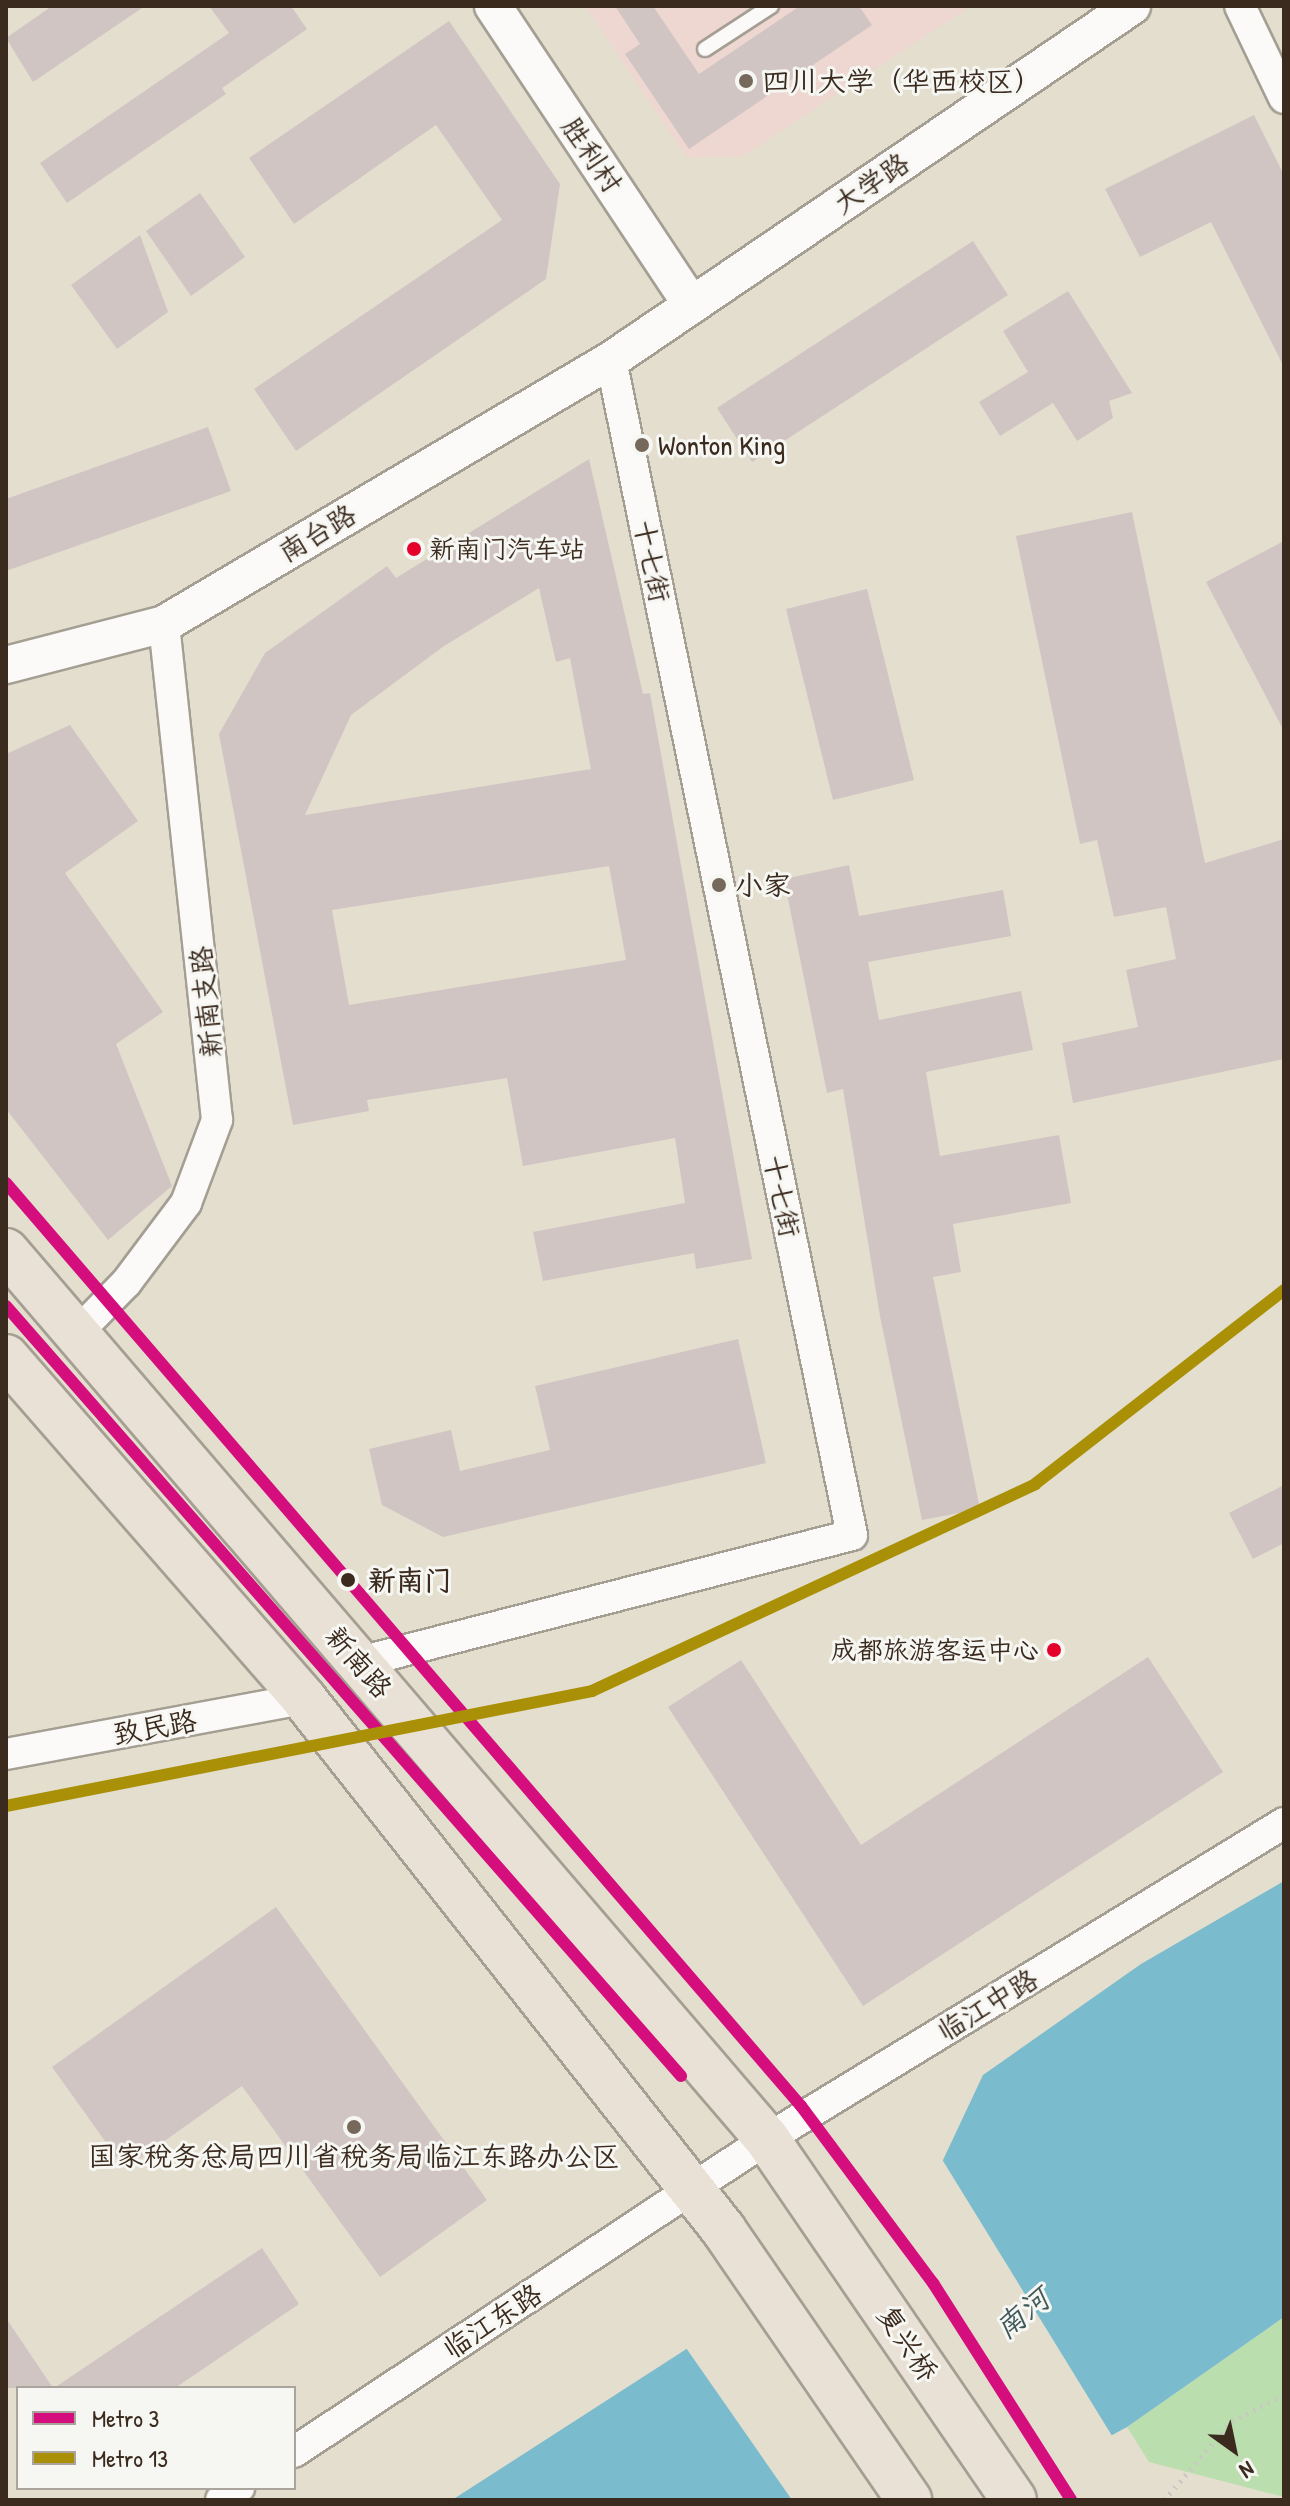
<!DOCTYPE html>
<html>
<head>
<meta charset="utf-8">
<style>
  body { margin:0 }
  #map { position:relative; width:1290px; height:2506px; overflow:hidden; background:#e4dece; font-family:"Patrick Hand","LXGW WenKai TC",sans-serif }
  div>[style] { position:absolute }
  .built>* { inset:0; background:#eed6d1 }
  .green>* { inset:0; background:#bbdeaf }
  .water>* { inset:0; background:#7abbcd }
  .pier>* { inset:0; background:#e4dece }
  .building>* { inset:0; background:#d1c5c4 }
  .path>* { height:5px; margin-top:-2.5px; transform-origin:0; background:repeating-linear-gradient(90deg,#cac7c3 0 2px,transparent 0 8px) }
  .roads { filter:drop-shadow(2px 0 #a49e93) drop-shadow(-2px 0 #a49e93) drop-shadow(0 2px #a49e93) drop-shadow(0 -2px #a49e93) }
  .service>* { height:14px; margin:-7px; padding:0 7px; transform-origin:7px; border-radius:7px; background:#fbfaf8 }
  .minor>* { height:30px; margin:-15px; padding:0 15px; transform-origin:15px; border-radius:15px; background:#fbfaf8 }
  .tertiary>* { height:36px; margin:-18px; padding:0 18px; transform-origin:18px; border-radius:18px; background:#fbfaf8 }
  .primary>* { height:44px; margin:-22px; padding:0 22px; transform-origin:22px; border-radius:22px; background:#eae1d6 }
  .metro-1>* { height:12px; margin:-6px; padding:0 6px; transform-origin:6px; border-radius:6px; background:#d40f7d }
  .metro-2>* { height:12px; margin:-6px; padding:0 6px; transform-origin:6px; border-radius:6px; background:#a99006 }
  .dots>* { width:22px; height:22px; translate:-50% -50%; box-sizing:border-box; border:4px solid #f6f6f2; border-radius:50% }
  span { translate:-50% -50%; white-space:nowrap; text-align:center; line-height:1.15; -webkit-text-stroke:6px #f6f6f2; paint-order:stroke }
  .bus-label { font-size:26px; color:#3b2a1e }
  .left { translate:0 -50%; text-align:left }
  .right { translate:-100% -50%; text-align:right }
  .poi-label { font-size:28px; color:#3b2a1e }
  .street-label { font-size:28px; color:#3b2a1e }
  .stop-label { font-size:28px; color:#3b2a1e; font-weight:700 }
  .water-label { font-size:30px; color:#41585b; font-style:italic }
  .frame { position:absolute; inset:0; border:8px solid #3b2a1e; pointer-events:none }
  .legend { position:absolute; left:16px; top:2386px; width:280px; height:104px; box-sizing:border-box; background:#f6f6f2; border:2px solid #aba49d; margin:0; padding:10px 14px; list-style:none; font-size:24px; color:#3b2a1e }
  .legend li { display:flex; align-items:center; gap:16px; height:40px }
  .legend b { width:40px; border:2px solid #aba49d }
  .north { position:absolute; left:1194px; top:2410px; width:80px; height:80px; -webkit-text-stroke:6px #f6f6f2; paint-order:stroke; rotate:147deg; font-size:22px; font-weight:700; line-height:32px; text-align:center; color:#3b2a1e }
  .north::after { content:''; display:block; margin:auto; width:28px; height:36px; background:#3b2a1e; clip-path:polygon(50% 0,100% 100%,50% 72%,0 100%) }
</style>
</head>
<body>
<div id="map">
  <div class="built">
    <i style="clip-path:polygon(585px 6px,971px 6px,743px 156px,687px 158px)"></i>
  </div>
  <div class="green">
    <i style="clip-path:polygon(1284px 2317px,1284px 2497px,1149px 2462px,1127px 2427px)"></i>
  </div>
  <div class="water">
    <i style="clip-path:polygon(1284px 1881px,1284px 2317px,1127px 2427px,993px 2500px,452px 2500px,927px 2194px,983px 2075px,1141px 1964px)"></i>
  </div>
  <div class="pier">
    <i style="clip-path:polygon(940px 2156px,1114px 2439px,1001px 2500px,792px 2500px,684px 2345px,924px 2191px)"></i>
  </div>
  <div class="building">
    <i style="clip-path:polygon(52px 6px,145px 6px,33px 82px,6px 38px)"></i>
    <i style="clip-path:polygon(209px 6px,291px 6px,307px 29px,222px 88px,226px 94px,67px 203px,40px 163px,229px 33px)"></i>
    <i style="clip-path:polygon(615px 6px,653px 6px,699px 74px,800px 6px,859px 6px,872px 25px,689px 149px,625px 54px,640px 44px)"></i>
    <i style="clip-path:polygon(449px 21px,560px 184px,546px 279px,296px 451px,254px 389px,502px 220px,436px 125px,294px 224px,249px 158px)"></i>
    <i style="clip-path:polygon(1254px 115px,1284px 175px,1284px 367px,1211px 222px,1140px 257px,1105px 189px)"></i>
    <i style="clip-path:polygon(200px 193px,245px 257px,191px 296px,146px 231px)"></i>
    <i style="clip-path:polygon(140px 235px,168px 312px,117px 349px,71px 285px)"></i>
    <i style="clip-path:polygon(973px 241px,1008px 295px,752px 462px,717px 408px)"></i>
    <i style="clip-path:polygon(1068px 291px,1132px 393px,1109px 401px,1113px 418px,1077px 441px,1053px 403px,1000px 436px,979px 402px,1028px 372px,1003px 331px)"></i>
    <i style="clip-path:polygon(208px 427px,231px 491px,6px 571px,6px 499px)"></i>
    <i style="clip-path:polygon(evenodd,589px 459px,643px 694px,650px 693px,752px 1259px,696px 1269px,694px 1253px,543px 1281px,533px 1232px,685px 1203px,675px 1138px,523px 1166px,507px 1078px,367px 1100px,369px 1111px,293px 1125px,219px 734px,265px 653px,387px 566px,396px 578px,589px 459px,539px 588px,556px 662px,570px 658px,591px 769px,305px 815px,351px 715px,444px 646px,539px 588px,589px 459px,609px 866px,626px 960px,349px 1005px,332px 910px,609px 866px)"></i>
    <i style="clip-path:polygon(1132px 512px,1205px 863px,1284px 839px,1284px 1059px,1073px 1103px,1062px 1043px,1138px 1027px,1126px 970px,1176px 959px,1166px 907px,1114px 917px,1097px 840px,1080px 844px,1016px 536px)"></i>
    <i style="clip-path:polygon(1284px 541px,1284px 731px,1206px 582px)"></i>
    <i style="clip-path:polygon(867px 589px,914px 780px,833px 800px,786px 609px)"></i>
    <i style="clip-path:polygon(70px 725px,138px 821px,65px 873px,163px 1012px,116px 1044px,172px 1186px,108px 1240px,6px 1109px,6px 754px)"></i>
    <i style="clip-path:polygon(849px 865px,859px 916px,1003px 890px,1011px 936px,868px 962px,879px 1020px,1021px 991px,1033px 1050px,926px 1072px,940px 1156px,1059px 1135px,1071px 1203px,953px 1224px,961px 1272px,933px 1277px,980px 1509px,922px 1520px,880px 1316px,843px 1089px,827px 1093px,784px 879px)"></i>
    <i style="clip-path:polygon(738px 1339px,766px 1463px,443px 1537px,382px 1505px,369px 1449px,451px 1430px,460px 1471px,550px 1450px,535px 1386px)"></i>
    <i style="clip-path:polygon(1284px 1485px,1284px 1543px,1253px 1559px,1229px 1513px)"></i>
    <i style="clip-path:polygon(1148px 1657px,1223px 1772px,863px 2006px,668px 1707px,741px 1660px,861px 1845px)"></i>
    <i style="clip-path:polygon(276px 1907px,487px 2200px,380px 2277px,242px 2086px,125px 2169px,52px 2067px)"></i>
    <i style="clip-path:polygon(262px 2248px,299px 2304px,175px 2388px,54px 2388px)"></i>
    <i style="clip-path:polygon(6px 2318px,53px 2388px,6px 2388px)"></i>
  </div>
  <div class="path">
    <i style="left:1164px;top:2500px;width:104px;rotate:-49.3deg"></i>
    <i style="left:1232px;top:2421px;width:58px;rotate:-26.6deg"></i>
  </div>
  <div class="roads">
    <div class="service">
      <i style="left:705px;top:49px;width:79px;rotate:-33.1deg"></i>
    </div>
    <div class="minor">
      <i style="left:1240px;top:6px;width:102px;rotate:64.4deg"></i>
      <i style="left:75px;top:1335px;width:73px;rotate:-45.6deg"></i>
      <i style="left:126px;top:1283px;width:100px;rotate:-53.1deg"></i>
      <i style="left:186px;top:1203px;width:89px;rotate:-69.5deg"></i>
      <i style="left:217px;top:1120px;width:499px;rotate:-96.1deg"></i>
      <i style="left:360px;top:1662px;width:508px;rotate:-14.47deg"></i>
      <i style="left:852px;top:1535px;width:1199px;rotate:-101.59deg"></i>
      <i style="left:6px;top:1754px;width:303px;rotate:-10.5deg"></i>
      <i style="left:294px;top:2452px;width:567px;rotate:-33.49deg"></i>
      <i style="left:767px;top:2139px;width:606px;rotate:-31.43deg"></i>
      <i style="left:221px;top:2500px;width:22px;rotate:-34deg"></i>
    </div>
    <div class="tertiary">
      <i style="left:493px;top:6px;width:359px;rotate:56.4deg"></i>
      <i style="left:6px;top:665px;width:163px;rotate:-14.5deg"></i>
      <i style="left:164px;top:624px;width:519px;rotate:-30.57deg"></i>
      <i style="left:611px;top:360px;width:630px;rotate:-34.19deg"></i>
    </div>
    <div class="primary">
      <i style="left:6px;top:1251px;width:1169px;rotate:49.4deg"></i>
      <i style="left:767px;top:2139px;width:437px;rotate:55.6deg"></i>
      <i style="left:6px;top:1357px;width:454px;rotate:48.9deg"></i>
      <i style="left:304px;top:1699px;width:676px;rotate:51.67deg"></i>
      <i style="left:723px;top:2229px;width:329px;rotate:55.5deg"></i>
    </div>
  </div>
  <div class="metro-1">
    <i style="left:6px;top:1183px;width:1218px;rotate:49.26deg"></i>
    <i style="left:801px;top:2106px;width:221px;rotate:53.3deg"></i>
    <i style="left:933px;top:2283px;width:257px;rotate:57.5deg"></i>
    <i style="left:6px;top:1306px;width:1024px;rotate:48.76deg"></i>
  </div>
  <div class="metro-2">
    <i style="left:6px;top:1806px;width:597px;rotate:-11.1deg"></i>
    <i style="left:592px;top:1691px;width:489px;rotate:-25deg"></i>
    <i style="left:1035px;top:1484px;width:316px;rotate:-37.9deg"></i>
  </div>
  <div class="dots">
    <i style="left:746px;top:81px;background:#76695c"></i>
    <i style="left:642px;top:445px;background:#76695c"></i>
    <i style="left:414px;top:549px;background:#e4002b"></i>
    <i style="left:719px;top:885px;background:#76695c"></i>
    <i style="left:348px;top:1580px;background:#3b2a1e"></i>
    <i style="left:1054px;top:1650px;background:#e4002b"></i>
    <i style="left:354px;top:2127px;background:#76695c"></i>
  </div>
  <div class="bus-label">
    <span class="left" style="left:429px;top:549px">新南门汽车站</span>
    <span class="right" style="left:1039px;top:1650px">成都旅游客运中心</span>
  </div>
  <div class="poi-label">
    <span class="left" style="left:762px;top:81px">四川大学（华西校区）</span>
    <span class="left" style="left:658px;top:445px">Wonton King</span>
    <span class="left" style="left:735px;top:885px">小家</span>
    <span style="left:354px;top:2156px">国家税务总局四川省税务局临江东路办公区</span>
  </div>
  <div class="street-label">
    <span style="left:592px;top:155px;rotate:56deg">胜利村</span>
    <span style="left:871px;top:183px;rotate:-34deg">大学路</span>
    <span style="left:317px;top:533px;rotate:-31deg">南台路</span>
    <span style="left:652px;top:561px;rotate:78deg">十七街</span>
    <span style="left:206px;top:1002px;rotate:-96deg">新南支路</span>
    <span style="left:782px;top:1196px;rotate:78deg">十七街</span>
    <span style="left:359px;top:1662px;rotate:49deg">新南路</span>
    <span style="left:155px;top:1727px;rotate:-10deg">致民路</span>
    <span style="left:987px;top:2005px;rotate:-31deg">临江中路</span>
    <span style="left:492px;top:2321px;rotate:-33deg">临江东路</span>
    <span style="left:908px;top:2343px;rotate:56deg">复兴桥</span>
  </div>
  <div class="stop-label">
    <span class="left" style="left:368px;top:1580px">新南门</span>
  </div>
  <div class="water-label">
    <span style="left:1022px;top:2313px;rotate:-39deg">南河</span>
  </div>
  <div class="frame"></div>
  <ul class="legend">
  <li><b style="height:10px;background:#d40f7d"></b>Metro 3</li>
  <li><b style="height:10px;background:#a99006"></b>Metro 13</li>
  </ul>
  <div class="north">N</div>
</div>
</body>
</html>
